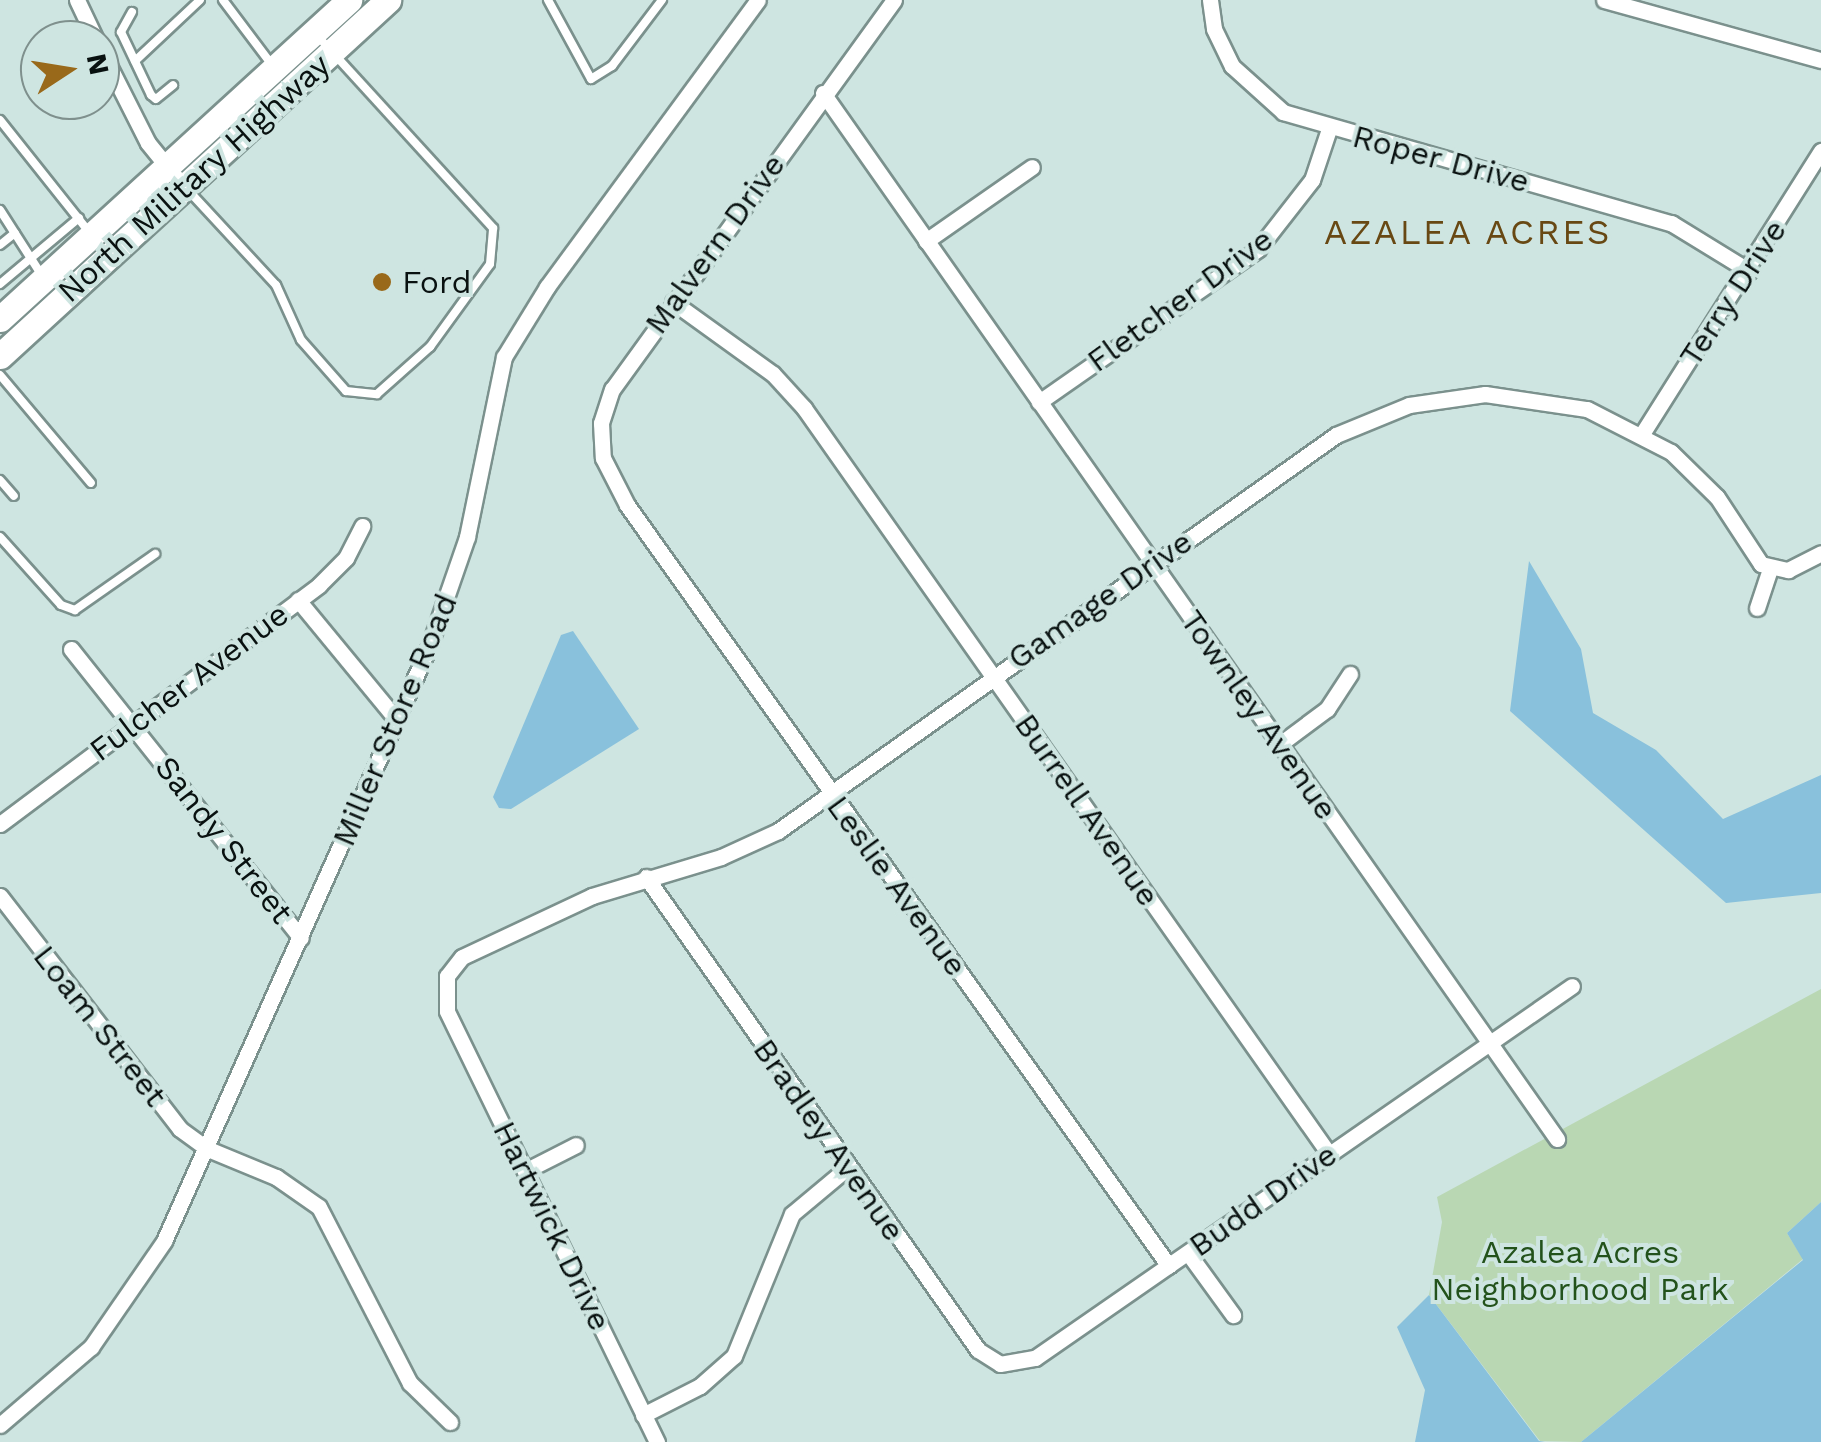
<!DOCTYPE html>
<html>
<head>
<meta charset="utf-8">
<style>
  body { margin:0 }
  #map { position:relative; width:1821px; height:1442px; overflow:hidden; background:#cee5e1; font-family:"Work Sans",sans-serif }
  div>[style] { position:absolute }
  .green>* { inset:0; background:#b9d7b3 }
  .water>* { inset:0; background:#89c1dc }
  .roads { filter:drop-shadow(2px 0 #7b918d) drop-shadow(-2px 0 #7b918d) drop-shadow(0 2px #7b918d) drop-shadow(0 -2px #7b918d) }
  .service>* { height:8px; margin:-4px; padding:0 4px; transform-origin:4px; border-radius:4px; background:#fff }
  .minor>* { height:15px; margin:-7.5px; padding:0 7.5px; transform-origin:7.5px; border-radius:7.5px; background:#fff }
  .primary>* { height:25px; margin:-12.5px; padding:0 12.5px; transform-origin:12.5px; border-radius:12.5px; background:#fff }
  .dots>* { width:28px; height:28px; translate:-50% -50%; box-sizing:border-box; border:5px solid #cee5e1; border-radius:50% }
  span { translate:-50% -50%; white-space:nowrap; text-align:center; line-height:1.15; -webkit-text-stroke:8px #cee5e1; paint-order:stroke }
  .street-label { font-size:32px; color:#091110 }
  .poi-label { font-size:32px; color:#091110 }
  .left { translate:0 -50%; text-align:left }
  .park-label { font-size:32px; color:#23521b }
  .neighbourhood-label { font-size:35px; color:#684813; letter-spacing:2.5px }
  .north { position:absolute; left:20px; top:20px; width:100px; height:100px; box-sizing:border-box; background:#cee5e1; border:2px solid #7f908d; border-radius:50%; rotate:78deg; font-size:28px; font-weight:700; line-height:40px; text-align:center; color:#091110 }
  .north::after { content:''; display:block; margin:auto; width:35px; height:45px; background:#99691a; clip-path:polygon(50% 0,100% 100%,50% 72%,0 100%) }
</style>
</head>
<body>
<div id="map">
  <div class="green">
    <i style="clip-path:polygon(1821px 989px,1821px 1202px,1787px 1233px,1803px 1259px,1581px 1442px,1540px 1441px,1429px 1295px,1442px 1222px,1437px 1197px)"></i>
  </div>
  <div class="water">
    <i style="clip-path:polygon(1529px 561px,1581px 649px,1593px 713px,1656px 750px,1723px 819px,1821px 775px,1821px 893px,1726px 903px,1510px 711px)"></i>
    <i style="clip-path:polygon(573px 631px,639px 729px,511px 809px,499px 808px,493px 797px,561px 635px)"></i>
    <i style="clip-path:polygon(1821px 1202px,1821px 1442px,1581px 1442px,1803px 1260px,1787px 1233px)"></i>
    <i style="clip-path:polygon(1429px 1295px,1539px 1441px,1545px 1442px,1415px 1442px,1425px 1390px,1397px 1327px)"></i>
  </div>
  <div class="roads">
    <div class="service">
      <i style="left:223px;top:0;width:81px;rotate:53deg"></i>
      <i style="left:548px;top:0;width:90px;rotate:61.4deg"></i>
      <i style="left:591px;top:79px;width:25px;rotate:-32deg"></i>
      <i style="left:612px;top:66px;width:83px;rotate:-52.9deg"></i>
      <i style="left:132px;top:12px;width:23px;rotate:119deg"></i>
      <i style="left:121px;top:32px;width:70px;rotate:64.5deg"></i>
      <i style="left:151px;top:95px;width:6px;rotate:39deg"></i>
      <i style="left:156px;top:99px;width:22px;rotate:-39deg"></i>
      <i style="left:135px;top:61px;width:89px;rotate:-43.2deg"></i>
      <i style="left:0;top:120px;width:144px;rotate:51.5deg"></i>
      <i style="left:187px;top:189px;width:131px;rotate:47.2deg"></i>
      <i style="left:276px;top:285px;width:60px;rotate:65.6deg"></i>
      <i style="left:301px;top:340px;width:68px;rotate:48.6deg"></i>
      <i style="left:346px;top:391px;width:31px;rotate:6deg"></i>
      <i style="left:377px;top:394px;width:71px;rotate:-41.6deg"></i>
      <i style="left:430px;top:347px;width:102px;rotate:-54.1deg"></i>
      <i style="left:490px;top:264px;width:36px;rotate:-85deg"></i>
      <i style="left:493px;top:228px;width:263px;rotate:-132.4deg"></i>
      <i style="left:0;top:210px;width:76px;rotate:57.4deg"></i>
      <i style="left:0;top:245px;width:19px;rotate:-39deg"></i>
      <i style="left:0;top:284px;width:103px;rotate:-39.9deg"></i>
      <i style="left:0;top:375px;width:141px;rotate:49.9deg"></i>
      <i style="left:0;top:480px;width:21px;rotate:49deg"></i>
      <i style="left:0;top:537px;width:91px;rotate:48.1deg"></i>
      <i style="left:61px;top:605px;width:15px;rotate:20deg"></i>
      <i style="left:75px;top:610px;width:98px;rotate:-35deg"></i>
    </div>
    <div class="minor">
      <i style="left:77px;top:0;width:44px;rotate:64.6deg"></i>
      <i style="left:894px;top:0;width:480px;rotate:125.9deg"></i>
      <i style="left:612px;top:389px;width:36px;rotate:108deg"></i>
      <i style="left:601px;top:423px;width:35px;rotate:87deg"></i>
      <i style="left:603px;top:458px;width:53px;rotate:62.9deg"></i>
      <i style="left:627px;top:505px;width:934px;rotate:54.54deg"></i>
      <i style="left:1210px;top:0;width:29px;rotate:82deg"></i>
      <i style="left:1214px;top:29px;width:41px;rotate:64.1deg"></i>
      <i style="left:1232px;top:66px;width:69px;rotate:42deg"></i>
      <i style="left:1283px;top:112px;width:404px;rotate:16deg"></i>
      <i style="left:1671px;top:223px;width:92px;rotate:31.6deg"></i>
      <i style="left:1604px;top:0;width:225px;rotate:15.5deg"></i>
      <i style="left:100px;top:48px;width:106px;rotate:63.2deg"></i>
      <i style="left:148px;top:143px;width:55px;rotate:50.9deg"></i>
      <i style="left:823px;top:93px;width:1278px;rotate:54.94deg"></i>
      <i style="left:926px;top:241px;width:129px;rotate:-34.9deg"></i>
      <i style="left:673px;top:302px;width:123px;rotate:35.8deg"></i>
      <i style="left:773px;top:374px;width:46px;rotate:47.6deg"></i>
      <i style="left:804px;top:408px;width:912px;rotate:54.86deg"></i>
      <i style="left:1039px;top:402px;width:267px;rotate:-34.9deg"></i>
      <i style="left:1258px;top:249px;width:88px;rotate:-52deg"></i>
      <i style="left:1312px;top:180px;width:54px;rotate:-71.6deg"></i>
      <i style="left:1642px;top:434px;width:335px;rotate:-57.7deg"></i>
      <i style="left:298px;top:600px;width:154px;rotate:50.5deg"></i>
      <i style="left:1757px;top:608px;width:41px;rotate:-71.6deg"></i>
      <i style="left:71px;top:649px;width:369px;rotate:51.5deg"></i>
      <i style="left:1280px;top:744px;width:59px;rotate:-36.7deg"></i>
      <i style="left:1327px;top:709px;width:42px;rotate:-56.7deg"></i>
      <i style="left:0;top:824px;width:399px;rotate:-36.8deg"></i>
      <i style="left:319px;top:585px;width:38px;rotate:-45deg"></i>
      <i style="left:346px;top:558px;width:36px;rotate:-63deg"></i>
      <i style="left:646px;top:877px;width:578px;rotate:54.93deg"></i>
      <i style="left:978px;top:1350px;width:26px;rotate:32deg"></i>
      <i style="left:1000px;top:1364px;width:36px;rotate:-10deg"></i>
      <i style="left:1035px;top:1358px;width:653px;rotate:-34.71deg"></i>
      <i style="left:0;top:896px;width:294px;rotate:52.3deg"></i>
      <i style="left:180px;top:1129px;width:34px;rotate:36deg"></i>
      <i style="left:208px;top:1149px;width:74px;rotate:22.4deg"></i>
      <i style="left:276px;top:1177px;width:52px;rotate:34.9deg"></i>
      <i style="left:319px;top:1207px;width:198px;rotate:62.7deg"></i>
      <i style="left:410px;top:1383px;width:56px;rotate:44.3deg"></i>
      <i style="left:525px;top:1171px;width:57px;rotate:-27deg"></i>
      <i style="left:1188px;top:1253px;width:77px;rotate:54deg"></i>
      <i style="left:643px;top:1415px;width:64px;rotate:-27deg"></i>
      <i style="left:700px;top:1386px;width:45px;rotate:-41.4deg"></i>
      <i style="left:734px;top:1356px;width:153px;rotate:-67.8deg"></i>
      <i style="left:792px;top:1214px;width:72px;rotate:-39.9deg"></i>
      <i style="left:0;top:1425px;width:120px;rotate:-40.6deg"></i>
      <i style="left:91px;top:1347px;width:129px;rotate:-55.4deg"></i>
      <i style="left:164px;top:1241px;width:654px;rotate:-65.98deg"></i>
      <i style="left:430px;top:644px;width:113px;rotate:-70.9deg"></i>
      <i style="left:467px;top:537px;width:184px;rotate:-78.4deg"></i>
      <i style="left:504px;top:357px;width:82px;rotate:-58.4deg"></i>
      <i style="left:547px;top:287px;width:356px;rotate:-53.7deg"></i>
      <i style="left:657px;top:1442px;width:479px;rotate:-116deg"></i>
      <i style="left:447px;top:1011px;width:35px;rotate:-90deg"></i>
      <i style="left:447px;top:976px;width:24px;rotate:-52deg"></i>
      <i style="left:462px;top:957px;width:144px;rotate:-25.1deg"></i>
      <i style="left:592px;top:896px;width:135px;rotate:-16.8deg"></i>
      <i style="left:721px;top:857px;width:63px;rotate:-24.5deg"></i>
      <i style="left:778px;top:831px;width:684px;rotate:-35.36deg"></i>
      <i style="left:1336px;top:435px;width:79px;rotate:-22.3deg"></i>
      <i style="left:1409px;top:405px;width:77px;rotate:-8.2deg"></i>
      <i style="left:1485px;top:394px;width:103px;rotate:8.4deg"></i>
      <i style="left:1587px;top:409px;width:94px;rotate:27.1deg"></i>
      <i style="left:1671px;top:452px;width:64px;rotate:44.4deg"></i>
      <i style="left:1717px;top:497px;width:80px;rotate:56.7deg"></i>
      <i style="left:1761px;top:564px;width:28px;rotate:13deg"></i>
      <i style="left:1788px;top:570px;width:37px;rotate:-27deg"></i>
    </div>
    <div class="primary">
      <i style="left:0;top:319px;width:473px;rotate:-42.4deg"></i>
      <i style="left:0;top:356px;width:527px;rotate:-42.54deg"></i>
    </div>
  </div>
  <div class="dots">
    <i style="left:382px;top:282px;background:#99691a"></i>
  </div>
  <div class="street-label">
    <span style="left:1441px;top:159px;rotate:15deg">Roper Drive</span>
    <span style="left:194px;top:178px;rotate:-42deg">North Military Highway</span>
    <span style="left:715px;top:244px;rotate:-54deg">Malvern Drive</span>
    <span style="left:1733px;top:293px;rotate:-57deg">Terry Drive</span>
    <span style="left:1180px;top:300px;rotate:-36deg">Fletcher Drive</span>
    <span style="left:1100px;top:600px;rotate:-35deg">Gamage Drive</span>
    <span style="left:189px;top:682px;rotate:-37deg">Fulcher Avenue</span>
    <span style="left:1259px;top:715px;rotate:55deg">Townley Avenue</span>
    <span style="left:395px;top:720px;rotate:-67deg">Miller Store Road</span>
    <span style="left:1087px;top:810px;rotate:55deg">Burrell Avenue</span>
    <span style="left:224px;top:840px;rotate:52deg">Sandy Street</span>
    <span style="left:897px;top:886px;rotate:54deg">Leslie Avenue</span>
    <span style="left:100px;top:1026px;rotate:52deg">Loam Street</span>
    <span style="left:829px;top:1140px;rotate:55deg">Bradley Avenue</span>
    <span style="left:1263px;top:1200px;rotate:-35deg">Budd Drive</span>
    <span style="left:552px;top:1226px;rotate:64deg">Hartwick Drive</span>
  </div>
  <div class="poi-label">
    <span class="left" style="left:402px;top:282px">Ford</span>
  </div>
  <div class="park-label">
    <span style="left:1580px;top:1271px">Azalea Acres<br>Neighborhood Park</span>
  </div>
  <div class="neighbourhood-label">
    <span style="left:1468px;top:232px">AZALEA ACRES</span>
  </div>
  <div class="north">N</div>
</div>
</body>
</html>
